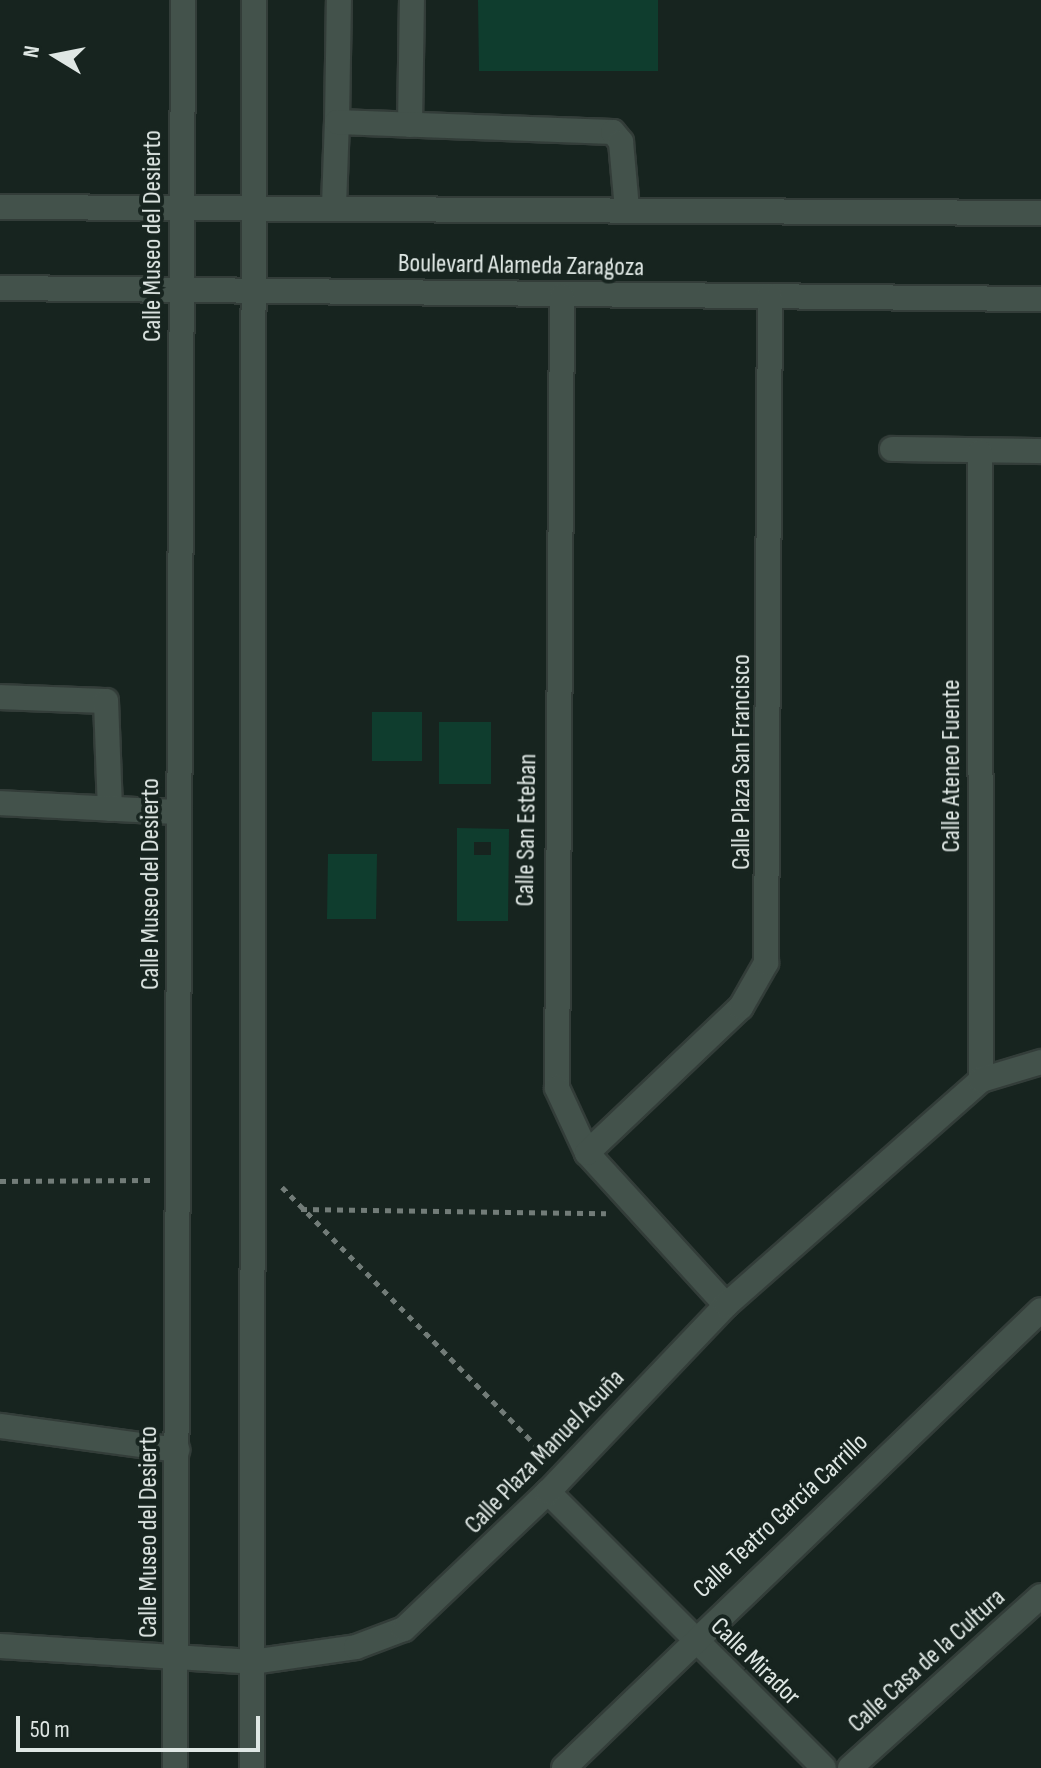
<!DOCTYPE html>
<html>
<head>
<meta charset="utf-8">
<style>
  body { margin:0 }
  #map { position:relative; width:1041px; height:1768px; overflow:hidden; background:#17241f; font-family:"Sofia Sans Condensed",sans-serif }
  div>[style] { position:absolute }
  .building>* { inset:0; background:#0f3d2e }
  .path>* { height:5px; margin-top:-2.5px; transform-origin:0; background:repeating-linear-gradient(90deg,#727c78 0 6px,transparent 0 12px) }
  .roads { filter:drop-shadow(2px 0 #333d39) drop-shadow(-2px 0 #333d39) drop-shadow(0 2px #333d39) drop-shadow(0 -2px #333d39) }
  .minor>* { height:24px; margin:-12px; padding:0 12px; transform-origin:12px; border-radius:12px; background:#43524b }
  span { translate:-50% -50%; white-space:nowrap; text-align:center; line-height:1.15; -webkit-text-stroke:8px #17241f; paint-order:stroke }
  .street-label { font-size:26px; color:#dfe7e4 }
  .north { position:absolute; left:16px; top:16px; width:80px; height:80px; -webkit-text-stroke:6px #17241f; paint-order:stroke; rotate:280deg; font-size:22px; font-weight:700; line-height:32px; text-align:center; color:#dfe7e4 }
  .north::after { content:''; display:block; margin:auto; width:28px; height:36px; background:#dfe7e4; clip-path:polygon(50% 0,100% 100%,50% 72%,0 100%) }
  .scale { position:absolute; left:16px; top:1716px; width:244px; height:36px; box-sizing:border-box; border:4px solid #dfe7e4; border-top:0; padding-left:10px; font-size:24px; line-height:28px; white-space:nowrap; color:#dfe7e4; -webkit-text-stroke:6px #17241f; paint-order:stroke }
</style>
</head>
<body>
<div id="map">
  <div class="building">
    <i style="clip-path:polygon(478px 0,658px 0,658px 71px,479px 71px)"></i>
    <i style="clip-path:polygon(372px 712px,422px 712px,422px 761px,372px 761px)"></i>
    <i style="clip-path:polygon(439px 722px,491px 722px,491px 784px,439px 784px)"></i>
    <i style="clip-path:polygon(evenodd,457px 828px,509px 829px,508px 921px,457px 921px,457px 828px,474px 842px,491px 842px,491px 855px,474px 855px,474px 842px)"></i>
    <i style="clip-path:polygon(328px 854px,377px 854px,376px 919px,327px 919px)"></i>
  </div>
  <div class="path">
    <i style="left:0;top:1181px;width:150px;rotate:-0.4deg"></i>
    <i style="left:282px;top:1187px;width:378px;rotate:45.5deg"></i>
    <i style="left:301px;top:1209px;width:305px;rotate:0.8deg"></i>
  </div>
  <div class="roads">
    <div class="minor">
      <i style="left:337px;top:122px;width:122px;rotate:-89.1deg"></i>
      <i style="left:410px;top:125px;width:125px;rotate:-89.1deg"></i>
      <i style="left:334px;top:206px;width:84px;rotate:-88deg"></i>
      <i style="left:337px;top:122px;width:276px;rotate:2.1deg"></i>
      <i style="left:613px;top:132px;width:13px;rotate:51deg"></i>
      <i style="left:621px;top:142px;width:67px;rotate:84.9deg"></i>
      <i style="left:0;top:207px;width:1041px;rotate:0.33deg"></i>
      <i style="left:0;top:288px;width:1041px;rotate:0.61deg"></i>
      <i style="left:562px;top:296px;width:792px;rotate:90.36deg"></i>
      <i style="left:557px;top:1088px;width:72px;rotate:65.2deg"></i>
      <i style="left:587px;top:1153px;width:206px;rotate:47.6deg"></i>
      <i style="left:892px;top:449px;width:149px;rotate:0.8deg"></i>
      <i style="left:980px;top:452px;width:628px;rotate:89.91deg"></i>
      <i style="left:0;top:697px;width:106px;rotate:2.2deg"></i>
      <i style="left:106px;top:701px;width:108px;rotate:87.9deg"></i>
      <i style="left:0;top:803px;width:179px;rotate:2.9deg"></i>
      <i style="left:587px;top:1153px;width:212px;rotate:-43.5deg"></i>
      <i style="left:741px;top:1007px;width:51px;rotate:-60.4deg"></i>
      <i style="left:766px;top:963px;width:667px;rotate:-89.66deg"></i>
      <i style="left:0;top:1426px;width:179px;rotate:7.7deg"></i>
      <i style="left:548px;top:1492px;width:390px;rotate:45deg"></i>
      <i style="left:0;top:1646px;width:253px;rotate:3.6deg"></i>
      <i style="left:252px;top:1662px;width:105px;rotate:-8.2deg"></i>
      <i style="left:356px;top:1647px;width:51px;rotate:-20.6deg"></i>
      <i style="left:404px;top:1629px;width:199px;rotate:-43.6deg"></i>
      <i style="left:548px;top:1492px;width:258px;rotate:-46.4deg"></i>
      <i style="left:726px;top:1305px;width:340px;rotate:-41.4deg"></i>
      <i style="left:981px;top:1080px;width:63px;rotate:-16.7deg"></i>
      <i style="left:175px;top:1768px;width:1768px;rotate:-89.74deg"></i>
      <i style="left:252px;top:1768px;width:1768px;rotate:-89.94deg"></i>
      <i style="left:564px;top:1768px;width:661px;rotate:-43.84deg"></i>
      <i style="left:850px;top:1768px;width:257px;rotate:-42deg"></i>
    </div>
  </div>
  <div class="street-label">
    <span style="left:153px;top:236px;rotate:-90deg">Calle Museo del Desierto</span>
    <span style="left:521px;top:266px;rotate:1deg">Boulevard Alameda Zaragoza</span>
    <span style="left:742px;top:762px;rotate:-90deg">Calle Plaza San Francisco</span>
    <span style="left:952px;top:766px;rotate:-90deg">Calle Ateneo Fuente</span>
    <span style="left:527px;top:830px;rotate:-89deg">Calle San Esteban</span>
    <span style="left:151px;top:884px;rotate:-90deg">Calle Museo del Desierto</span>
    <span style="left:545px;top:1452px;rotate:-46deg">Calle Plaza Manuel Acuña</span>
    <span style="left:781px;top:1516px;rotate:-43deg">Calle Teatro García Carrillo</span>
    <span style="left:149px;top:1532px;rotate:-90deg">Calle Museo del Desierto</span>
    <span style="left:927px;top:1661px;rotate:-42deg">Calle Casa de la Cultura</span>
    <span style="left:755px;top:1662px;rotate:44deg">Calle Mirador</span>
  </div>
  <div class="north">N</div>
  <div class="scale">50 m</div>
</div>
</body>
</html>
